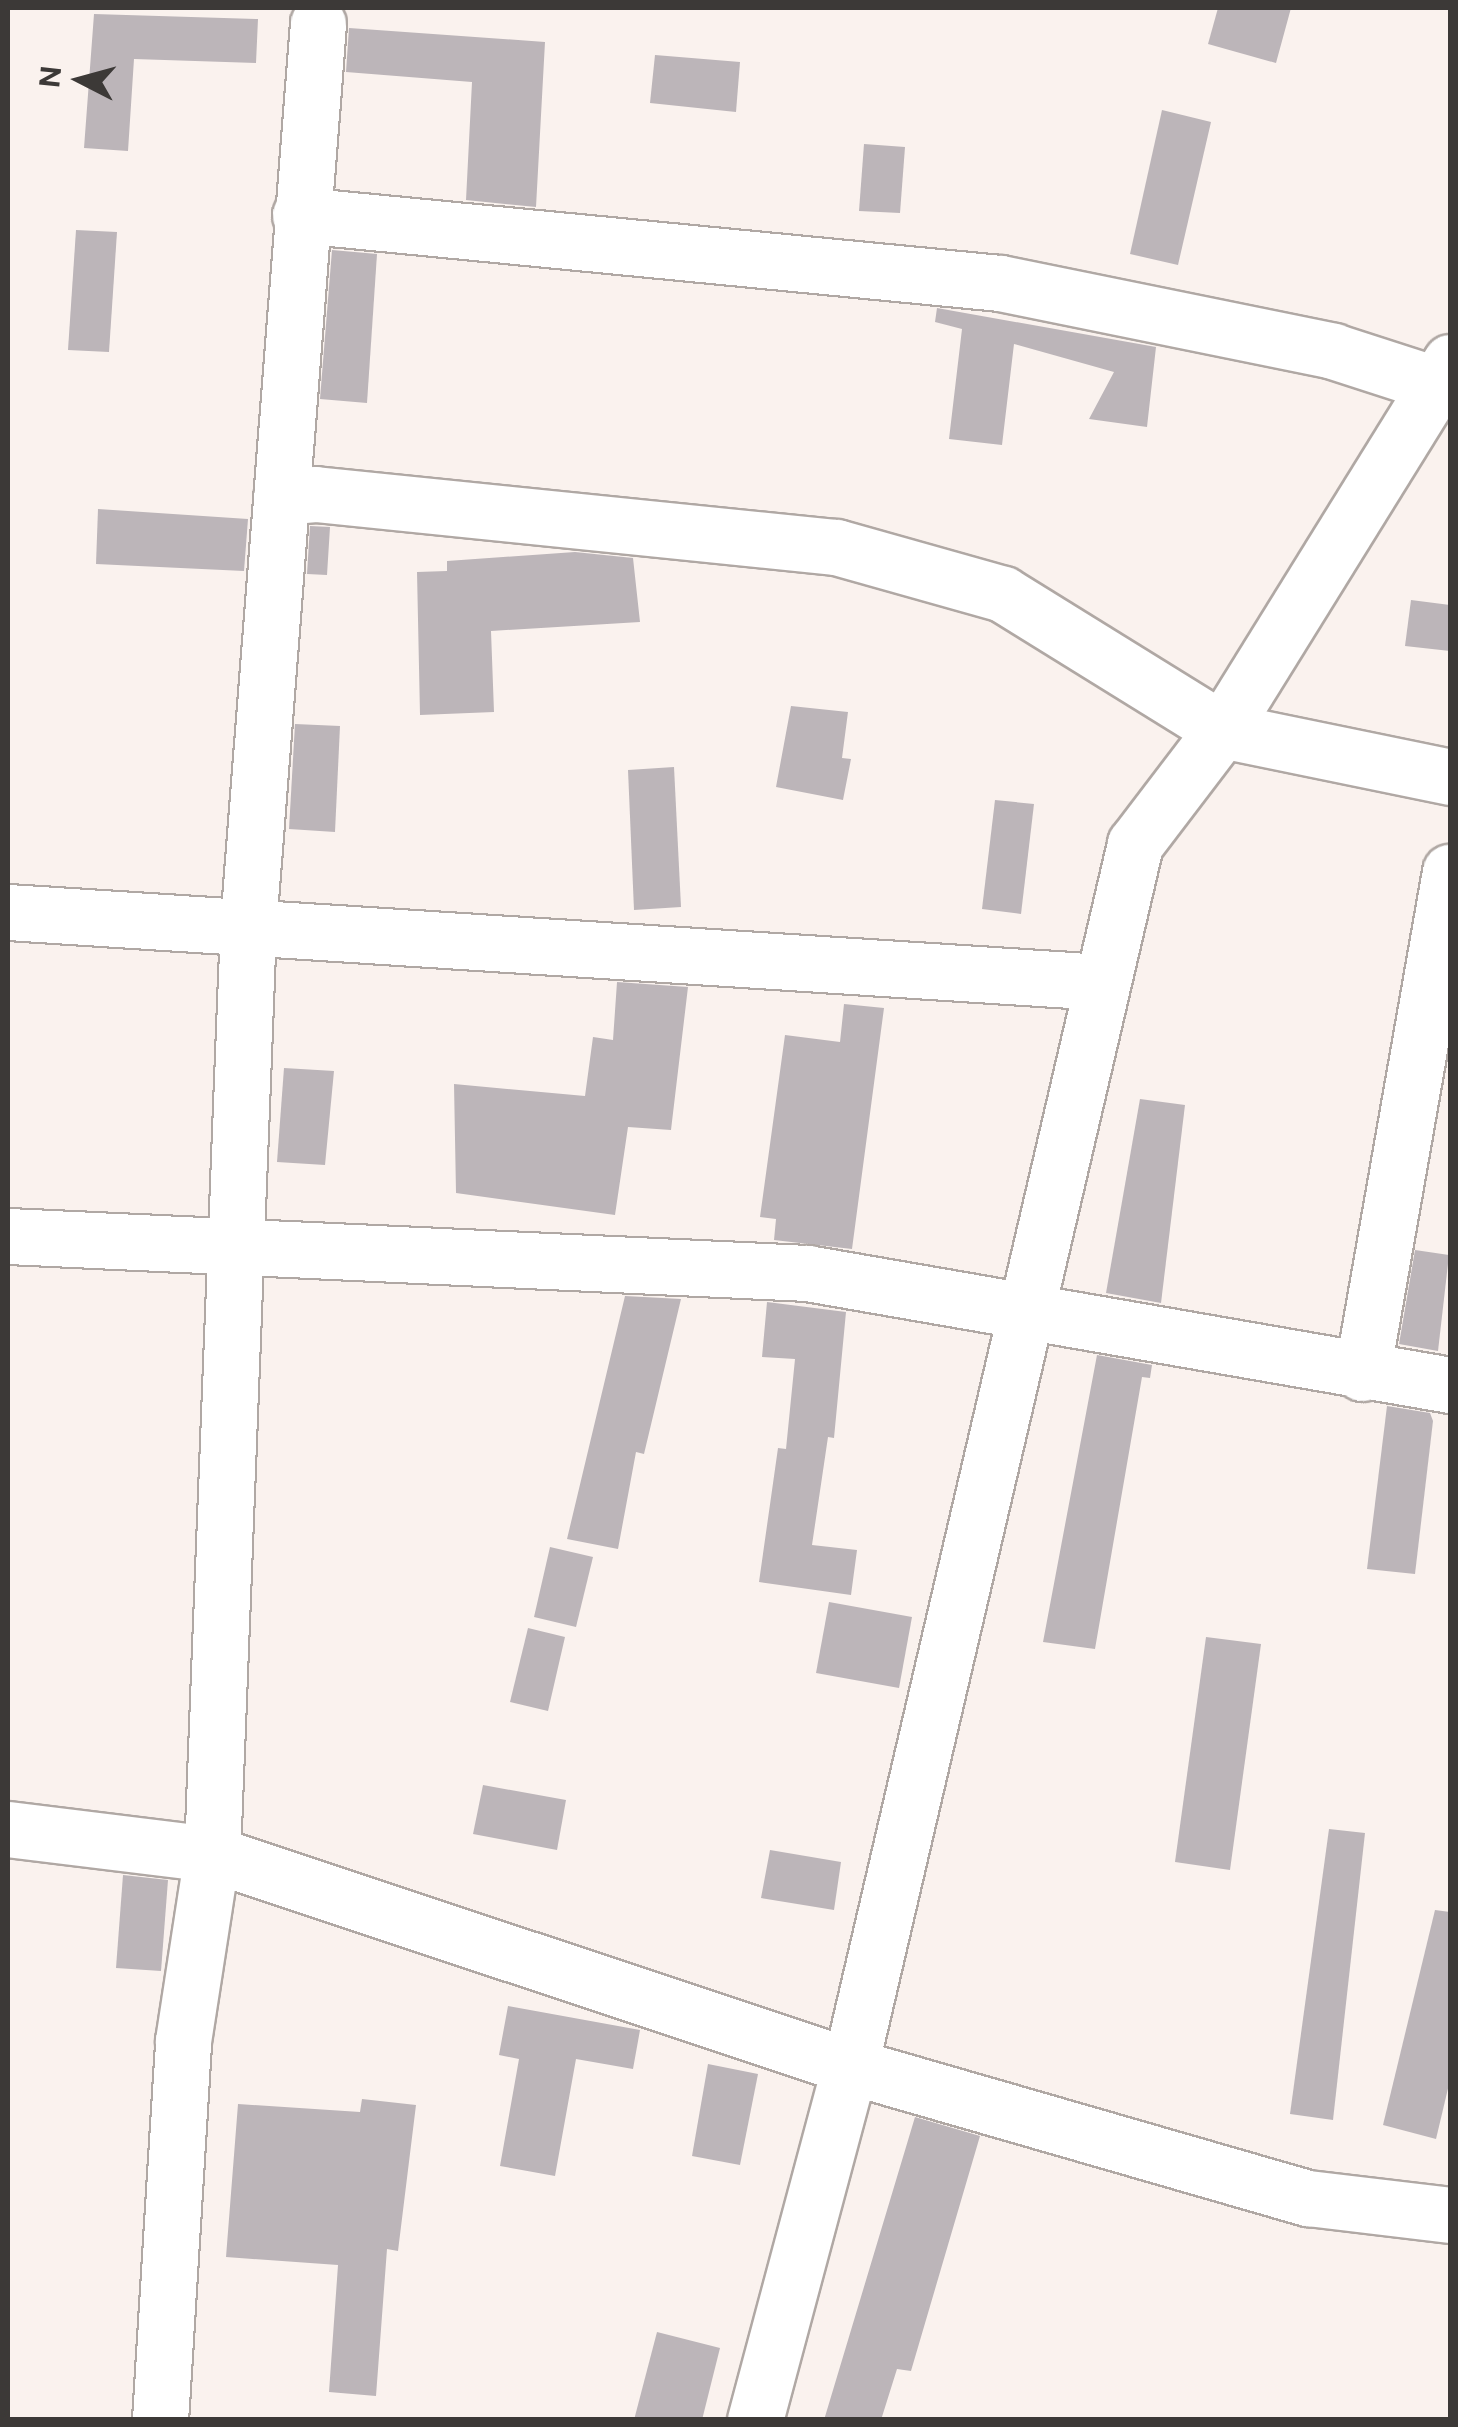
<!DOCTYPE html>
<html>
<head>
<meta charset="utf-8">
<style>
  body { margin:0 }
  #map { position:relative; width:1458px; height:2427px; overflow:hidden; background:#faf2ee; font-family:"Public Sans",sans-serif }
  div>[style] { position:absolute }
  .building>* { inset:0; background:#bcb5b9 }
  .roads { filter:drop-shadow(2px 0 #b0a8a4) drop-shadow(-2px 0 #b0a8a4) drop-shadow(0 2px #b0a8a4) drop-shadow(0 -2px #b0a8a4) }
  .minor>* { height:55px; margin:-27.5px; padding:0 27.5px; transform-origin:27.5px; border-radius:27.5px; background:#fff }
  span { translate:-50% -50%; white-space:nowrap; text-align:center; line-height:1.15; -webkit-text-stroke:8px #faf2ee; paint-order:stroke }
  .frame { position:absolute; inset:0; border:10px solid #3c3937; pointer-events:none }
  .north { position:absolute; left:30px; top:30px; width:100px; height:100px; -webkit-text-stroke:8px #faf2ee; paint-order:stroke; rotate:276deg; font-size:28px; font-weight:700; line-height:40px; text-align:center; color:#3c3937 }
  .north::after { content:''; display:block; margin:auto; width:35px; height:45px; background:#3c3937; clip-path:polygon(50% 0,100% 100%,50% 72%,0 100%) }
</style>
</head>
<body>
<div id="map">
  <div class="building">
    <i style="clip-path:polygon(1218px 8px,1291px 8px,1276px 63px,1208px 44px)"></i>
    <i style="clip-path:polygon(94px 14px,258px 19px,256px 63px,134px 59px,128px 151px,84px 148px)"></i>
    <i style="clip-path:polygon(349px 28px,545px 42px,536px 207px,466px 200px,472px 82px,346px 72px)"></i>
    <i style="clip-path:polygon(655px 55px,740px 62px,736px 112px,650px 103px)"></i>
    <i style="clip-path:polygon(1162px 110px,1211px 122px,1178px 265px,1130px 254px)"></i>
    <i style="clip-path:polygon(864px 144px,905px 147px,900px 213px,859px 211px)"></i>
    <i style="clip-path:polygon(76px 230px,117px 232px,109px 352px,68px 350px)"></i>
    <i style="clip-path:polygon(332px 250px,377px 254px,367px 403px,320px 399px)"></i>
    <i style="clip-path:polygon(937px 308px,1156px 347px,1147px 427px,1089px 419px,1114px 372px,1014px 344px,1002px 445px,949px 439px,962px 329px,935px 322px)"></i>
    <i style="clip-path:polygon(98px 509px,248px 519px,244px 571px,96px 564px)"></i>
    <i style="clip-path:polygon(310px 526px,330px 527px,327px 575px,307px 574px)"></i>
    <i style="clip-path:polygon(575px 552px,633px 558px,640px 622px,491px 631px,494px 712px,420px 715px,417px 572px,447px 571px,447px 561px)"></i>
    <i style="clip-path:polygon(1411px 600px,1450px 605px,1450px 651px,1405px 646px)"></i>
    <i style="clip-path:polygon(791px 706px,848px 712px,842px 758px,851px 759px,843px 800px,776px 787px)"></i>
    <i style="clip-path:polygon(295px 724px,340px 726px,335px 832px,289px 829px)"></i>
    <i style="clip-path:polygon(674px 767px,681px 907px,634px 910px,628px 770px)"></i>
    <i style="clip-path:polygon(995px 800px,1034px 804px,1021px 914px,982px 909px)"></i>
    <i style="clip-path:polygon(617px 982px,688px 987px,671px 1130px,628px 1127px,615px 1215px,456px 1193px,454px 1084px,585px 1096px,593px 1037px,613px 1040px)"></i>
    <i style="clip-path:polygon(844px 1004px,884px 1008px,852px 1249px,774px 1240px,776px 1219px,760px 1217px,785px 1035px,840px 1042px)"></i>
    <i style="clip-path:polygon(284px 1068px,334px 1071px,325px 1165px,277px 1162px)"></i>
    <i style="clip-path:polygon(1140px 1099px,1185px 1105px,1161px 1303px,1106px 1293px)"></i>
    <i style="clip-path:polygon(1415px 1250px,1449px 1255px,1438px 1351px,1399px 1344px)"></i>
    <i style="clip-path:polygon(625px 1296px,681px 1299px,644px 1454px,636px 1452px,618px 1549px,567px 1539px)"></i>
    <i style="clip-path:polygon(767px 1302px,846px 1312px,834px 1438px,828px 1437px,812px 1545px,857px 1550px,851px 1595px,759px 1582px,778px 1448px,786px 1449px,795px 1359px,762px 1357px)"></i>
    <i style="clip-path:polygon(1097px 1355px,1152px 1365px,1150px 1378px,1142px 1377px,1095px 1649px,1043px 1642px)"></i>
    <i style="clip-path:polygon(1387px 1406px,1430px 1413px,1433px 1421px,1415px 1574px,1367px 1569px)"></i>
    <i style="clip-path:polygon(550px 1547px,593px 1557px,576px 1627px,534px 1617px)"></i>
    <i style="clip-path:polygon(829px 1602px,912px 1617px,899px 1688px,816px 1673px)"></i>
    <i style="clip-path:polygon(528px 1628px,565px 1637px,548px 1711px,510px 1702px)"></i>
    <i style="clip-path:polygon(1206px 1637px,1261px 1644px,1230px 1870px,1175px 1862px)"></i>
    <i style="clip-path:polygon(483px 1785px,566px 1800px,557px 1850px,473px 1834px)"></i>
    <i style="clip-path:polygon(1329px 1829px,1365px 1833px,1333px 2120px,1290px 2114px)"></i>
    <i style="clip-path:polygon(770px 1850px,841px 1862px,834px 1910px,761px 1898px)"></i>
    <i style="clip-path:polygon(123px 1875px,168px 1880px,161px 1971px,116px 1968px)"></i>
    <i style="clip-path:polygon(1435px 1910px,1450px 1912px,1450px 2080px,1436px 2139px,1383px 2125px)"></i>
    <i style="clip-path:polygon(508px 2006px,640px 2030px,633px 2069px,576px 2059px,555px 2176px,500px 2166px,519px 2059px,499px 2055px)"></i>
    <i style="clip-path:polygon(708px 2064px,758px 2074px,740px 2165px,692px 2156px)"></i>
    <i style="clip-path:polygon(362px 2099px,416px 2105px,398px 2251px,387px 2249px,376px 2396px,329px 2392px,338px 2265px,226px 2257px,238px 2104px,360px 2112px)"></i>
    <i style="clip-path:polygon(915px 2117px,980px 2136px,911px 2371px,897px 2369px,881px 2420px,824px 2420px)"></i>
    <i style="clip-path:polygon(657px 2332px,720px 2348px,702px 2420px,634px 2420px)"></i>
  </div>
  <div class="roads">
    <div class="minor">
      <i style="left:300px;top:215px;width:703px;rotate:5.55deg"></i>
      <i style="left:1000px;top:283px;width:340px;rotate:11.5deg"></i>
      <i style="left:1333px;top:351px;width:110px;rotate:17.9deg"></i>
      <i style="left:281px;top:497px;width:34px;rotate:-5deg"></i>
      <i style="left:315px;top:494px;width:524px;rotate:5.81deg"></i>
      <i style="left:836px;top:547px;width:173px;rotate:15.7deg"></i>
      <i style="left:1003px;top:594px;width:258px;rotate:31.8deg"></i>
      <i style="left:1222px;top:730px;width:233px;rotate:11.6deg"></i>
      <i style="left:8px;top:912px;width:1096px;rotate:3.66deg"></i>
      <i style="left:8px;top:1236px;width:800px;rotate:2.65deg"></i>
      <i style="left:807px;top:1273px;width:653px;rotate:9.88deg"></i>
      <i style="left:1362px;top:1373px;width:509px;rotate:-80.04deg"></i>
      <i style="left:8px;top:1829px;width:206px;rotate:7deg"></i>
      <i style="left:212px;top:1854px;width:672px;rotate:18.38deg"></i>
      <i style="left:850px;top:2066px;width:477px;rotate:16.1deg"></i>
      <i style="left:1308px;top:2198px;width:143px;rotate:6.8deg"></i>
      <i style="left:160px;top:2420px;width:380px;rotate:-86.5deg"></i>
      <i style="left:183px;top:2041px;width:189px;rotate:-81.2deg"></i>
      <i style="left:212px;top:1854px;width:930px;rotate:-87.78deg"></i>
      <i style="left:248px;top:925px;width:904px;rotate:-85.56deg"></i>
      <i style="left:755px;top:2420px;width:367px;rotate:-75deg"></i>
      <i style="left:850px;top:2066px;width:1255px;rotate:-76.87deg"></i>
      <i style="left:1135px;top:844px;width:143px;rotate:-52.7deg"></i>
      <i style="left:1222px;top:730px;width:433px;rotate:-58.2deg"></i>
    </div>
  </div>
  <div class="frame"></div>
  <div class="north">N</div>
</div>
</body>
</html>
